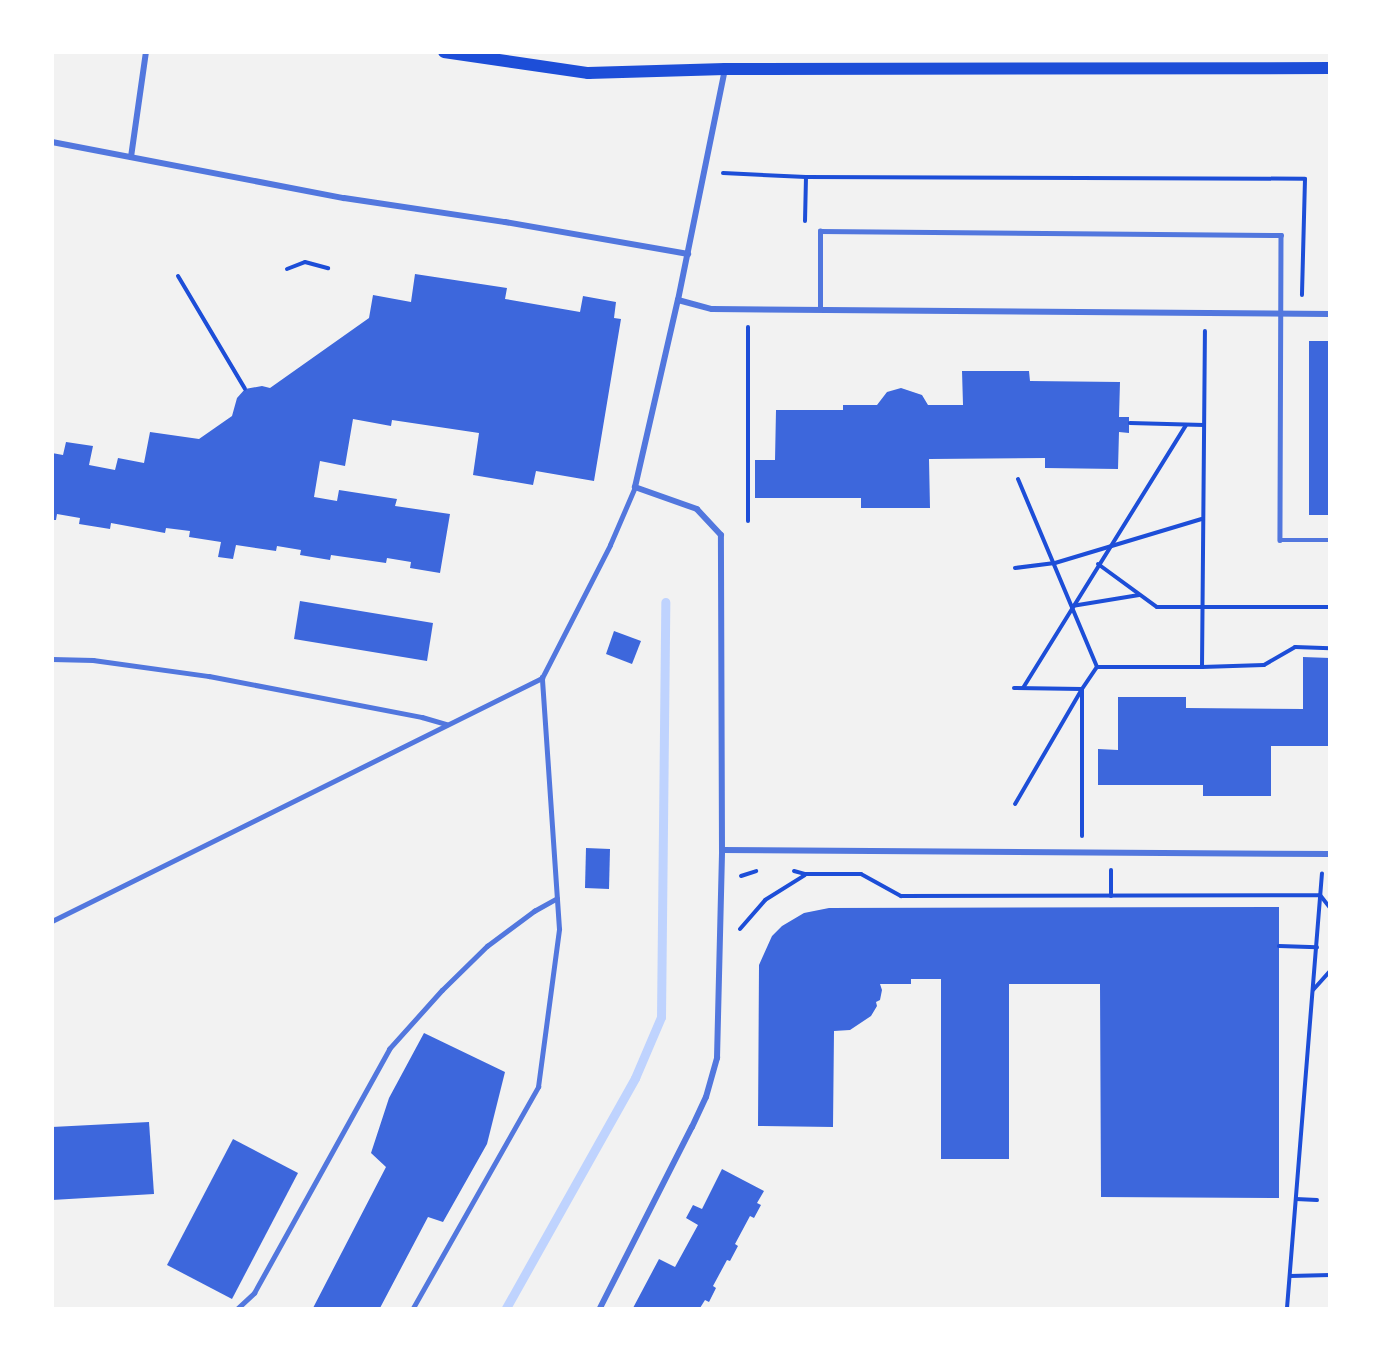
<!DOCTYPE html>
<html>
<head>
<meta charset="utf-8">
<style>
  body { margin:0 }
  #map { position:relative; width:1382px; height:1361px; overflow:hidden; background:#f2f2f2; font-family:Inter,sans-serif }
  div>[style] { position:absolute }
  .stream>* { height:9px; margin:-4.5px; padding:0 4.5px; transform-origin:4.5px; border-radius:4.5px; background:#bfd3fe }
  .building>* { inset:0; background:#3d67dc }
  .path>* { height:4px; margin:-2px; padding:0 2px; transform-origin:2px; border-radius:2px; background:#1d4ed8 }
  .service>* { height:4.5px; margin:-2.25px; padding:0 2.25px; transform-origin:2.25px; border-radius:2.25px; background:#5277de }
  .minor>* { height:6px; margin:-3px; padding:0 3px; transform-origin:3px; border-radius:3px; background:#5277de }
  .secondary>* { height:12px; margin:-6px; padding:0 6px; transform-origin:6px; border-radius:6px; background:#1d4ed8 }
  span { translate:-50% -50%; white-space:nowrap; text-align:center; line-height:1.15; -webkit-text-stroke:4.5px #fff; paint-order:stroke }
  .frame { position:absolute; inset:0; border:54px solid #fff; pointer-events:none }
</style>
</head>
<body>
<div id="map">
  <div class="stream">
    <i style="left:506px;top:1308px;width:264px;rotate:-60.7deg"></i>
    <i style="left:635px;top:1078px;width:66px;rotate:-66.9deg"></i>
    <i style="left:661px;top:1017px;width:415px;rotate:-89.4deg"></i>
  </div>
  <div class="building">
    <i style="clip-path:polygon(415px 274px,507px 288px,505px 299px,580px 312px,583px 296px,616px 302px,614px 318px,621px 319px,594px 481px,536px 471px,533px 485px,473px 475px,479px 433px,392px 420px,391px 426px,353px 419px,345px 466px,320px 461px,314px 497px,337px 501px,339px 490px,397px 499px,395px 506px,450px 514px,440px 573px,410px 568px,411px 562px,387px 558px,386px 563px,331px 555px,330px 560px,300px 555px,301px 550px,277px 546px,276px 551px,236px 545px,233px 559px,218px 557px,221px 542px,189px 537px,190px 531px,166px 528px,165px 533px,111px 523px,110px 529px,79px 524px,80px 518px,57px 514px,56px 520px,52px 520px,52px 453px,63px 455px,66px 442px,93px 446px,89px 465px,115px 470px,118px 458px,144px 463px,150px 432px,199px 439px,232px 416px,237px 398px,245px 389px,262px 386px,270px 388px,369px 318px,373px 295px,411px 302px)"></i>
    <i style="clip-path:polygon(1309px 341px,1330px 341px,1330px 515px,1309px 515px)"></i>
    <i style="clip-path:polygon(962px 371px,1029px 371px,1030px 381px,1120px 382px,1119px 417px,1129px 417px,1129px 433px,1119px 432px,1118px 469px,1045px 468px,1045px 458px,929px 459px,930px 508px,861px 508px,861px 498px,755px 498px,755px 460px,775px 460px,776px 410px,843px 410px,843px 405px,877px 405px,887px 392px,901px 388px,922px 395px,928px 405px,963px 405px)"></i>
    <i style="clip-path:polygon(300px 601px,433px 623px,427px 661px,294px 639px)"></i>
    <i style="clip-path:polygon(614px 631px,641px 641px,632px 664px,606px 654px)"></i>
    <i style="clip-path:polygon(1303px 657px,1330px 658px,1330px 746px,1271px 746px,1271px 796px,1203px 796px,1203px 785px,1098px 785px,1098px 749px,1118px 750px,1118px 697px,1186px 697px,1186px 708px,1303px 709px)"></i>
    <i style="clip-path:polygon(586px 848px,610px 849px,609px 889px,585px 888px)"></i>
    <i style="clip-path:polygon(1279px 907px,1279px 1198px,1101px 1197px,1100px 984px,1009px 984px,1009px 1159px,941px 1159px,941px 979px,911px 979px,911px 984px,880px 984px,882px 990px,880px 1000px,876px 1002px,877px 1006px,871px 1016px,850px 1030px,834px 1031px,833px 1127px,758px 1126px,759px 965px,772px 936px,782px 926px,804px 913px,829px 908px)"></i>
    <i style="clip-path:polygon(424px 1033px,505px 1072px,487px 1144px,443px 1222px,428px 1217px,380px 1308px,313px 1308px,386px 1167px,371px 1153px,389px 1098px)"></i>
    <i style="clip-path:polygon(149px 1122px,154px 1194px,52px 1200px,52px 1127px)"></i>
    <i style="clip-path:polygon(233px 1139px,298px 1173px,232px 1299px,167px 1265px)"></i>
    <i style="clip-path:polygon(722px 1169px,764px 1191px,757px 1203px,761px 1205px,754px 1218px,750px 1216px,735px 1244px,738px 1246px,730px 1261px,727px 1260px,713px 1286px,716px 1288px,709px 1302px,705px 1300px,700px 1308px,633px 1308px,659px 1259px,675px 1267px,698px 1225px,686px 1218px,693px 1205px,702px 1209px)"></i>
  </div>
  <div class="path">
    <i style="left:723px;top:173px;width:83px;rotate:2.8deg"></i>
    <i style="left:806px;top:177px;width:499px;rotate:0.2deg"></i>
    <i style="left:1305px;top:179px;width:116px;rotate:91.5deg"></i>
    <i style="left:805px;top:221px;width:44px;rotate:-88.7deg"></i>
    <i style="left:287px;top:269px;width:19px;rotate:-21deg"></i>
    <i style="left:305px;top:262px;width:24px;rotate:15deg"></i>
    <i style="left:178px;top:276px;width:131px;rotate:59.3deg"></i>
    <i style="left:748px;top:327px;width:194px;rotate:90deg"></i>
    <i style="left:1130px;top:423px;width:74px;rotate:1.5deg"></i>
    <i style="left:1018px;top:479px;width:204px;rotate:67.2deg"></i>
    <i style="left:1098px;top:564px;width:73px;rotate:36.1deg"></i>
    <i style="left:1157px;top:607px;width:173px"></i>
    <i style="left:1015px;top:568px;width:40px;rotate:-7.1deg"></i>
    <i style="left:1055px;top:563px;width:153px;rotate:-16.7deg"></i>
    <i style="left:1072px;top:606px;width:68px;rotate:-9.3deg"></i>
    <i style="left:1202px;top:667px;width:62px;rotate:-1.8deg"></i>
    <i style="left:1264px;top:665px;width:36px;rotate:-30deg"></i>
    <i style="left:1295px;top:647px;width:35px;rotate:2deg"></i>
    <i style="left:1014px;top:688px;width:68px;rotate:0.8deg"></i>
    <i style="left:1082px;top:689px;width:133px;rotate:120.2deg"></i>
    <i style="left:1023px;top:688px;width:309px;rotate:-58.2deg"></i>
    <i style="left:1082px;top:836px;width:147px;rotate:-90deg"></i>
    <i style="left:1082px;top:689px;width:27px;rotate:-56deg"></i>
    <i style="left:1097px;top:667px;width:105px"></i>
    <i style="left:1202px;top:667px;width:336px;rotate:-89.5deg"></i>
    <i style="left:1111px;top:870px;width:26px;rotate:90deg"></i>
    <i style="left:794px;top:871px;width:11px;rotate:15deg"></i>
    <i style="left:805px;top:874px;width:56px"></i>
    <i style="left:861px;top:874px;width:46px;rotate:28.8deg"></i>
    <i style="left:901px;top:896px;width:419px;rotate:-0.1deg"></i>
    <i style="left:1320px;top:895px;width:16px;rotate:52deg"></i>
    <i style="left:741px;top:876px;width:16px;rotate:-18deg"></i>
    <i style="left:740px;top:929px;width:38px;rotate:-49deg"></i>
    <i style="left:765px;top:900px;width:47px;rotate:-32deg"></i>
    <i style="left:1279px;top:946px;width:38px;rotate:2deg"></i>
    <i style="left:1313px;top:990px;width:25px;rotate:-48deg"></i>
    <i style="left:1296px;top:1199px;width:21px;rotate:3deg"></i>
    <i style="left:1290px;top:1276px;width:40px;rotate:-1.4deg"></i>
    <i style="left:1287px;top:1308px;width:436px;rotate:-85.4deg"></i>
  </div>
  <div class="service">
    <i style="left:820px;top:309px;width:78px;rotate:-90deg"></i>
    <i style="left:820px;top:231px;width:461px;rotate:0.5deg"></i>
    <i style="left:1281px;top:235px;width:305px;rotate:90.2deg"></i>
    <i style="left:1280px;top:540px;width:50px"></i>
    <i style="left:52px;top:659px;width:41px;rotate:1.4deg"></i>
    <i style="left:93px;top:660px;width:117px;rotate:7.9deg"></i>
    <i style="left:209px;top:676px;width:217px;rotate:10.9deg"></i>
    <i style="left:422px;top:717px;width:26px;rotate:16deg"></i>
    <i style="left:52px;top:921px;width:547px;rotate:-26.38deg"></i>
    <i style="left:542px;top:678px;width:149px;rotate:-62.9deg"></i>
    <i style="left:610px;top:545px;width:63px;rotate:-66.7deg"></i>
    <i style="left:238px;top:1308px;width:22px;rotate:-43deg"></i>
    <i style="left:254px;top:1293px;width:279px;rotate:-61deg"></i>
    <i style="left:389px;top:1049px;width:79px;rotate:-48.1deg"></i>
    <i style="left:442px;top:990px;width:63px;rotate:-44.4deg"></i>
    <i style="left:487px;top:946px;width:59px;rotate:-36.7deg"></i>
    <i style="left:534px;top:911px;width:26px;rotate:-29deg"></i>
    <i style="left:413px;top:1308px;width:254px;rotate:-60.5deg"></i>
    <i style="left:538px;top:1087px;width:159px;rotate:-82.4deg"></i>
    <i style="left:559px;top:929px;width:252px;rotate:-93.9deg"></i>
  </div>
  <div class="minor">
    <i style="left:52px;top:142px;width:297px;rotate:10.9deg"></i>
    <i style="left:344px;top:198px;width:163px;rotate:8.5deg"></i>
    <i style="left:505px;top:222px;width:186px;rotate:9.9deg"></i>
    <i style="left:131px;top:157px;width:106px;rotate:-81.9deg"></i>
    <i style="left:678px;top:300px;width:35px;rotate:15deg"></i>
    <i style="left:712px;top:309px;width:618px;rotate:0.46deg"></i>
    <i style="left:722px;top:850px;width:608px;rotate:0.38deg"></i>
    <i style="left:600px;top:1308px;width:203px;rotate:-63.1deg"></i>
    <i style="left:692px;top:1127px;width:33px;rotate:-65deg"></i>
    <i style="left:706px;top:1097px;width:41px;rotate:-74.2deg"></i>
    <i style="left:717px;top:1058px;width:208px;rotate:-88.6deg"></i>
    <i style="left:722px;top:850px;width:315px;rotate:-90.2deg"></i>
    <i style="left:721px;top:535px;width:35px;rotate:-133deg"></i>
    <i style="left:697px;top:509px;width:66px;rotate:-160.5deg"></i>
    <i style="left:635px;top:487px;width:192px;rotate:-77.1deg"></i>
    <i style="left:678px;top:300px;width:236px;rotate:-78.5deg"></i>
  </div>
  <div class="secondary">
    <i style="left:444px;top:52px;width:146px;rotate:8.3deg"></i>
    <i style="left:588px;top:73px;width:137px;rotate:-1.7deg"></i>
    <i style="left:725px;top:69px;width:605px;rotate:-0.09deg"></i>
  </div>
  <div class="frame"></div>
</div>
</body>
</html>
